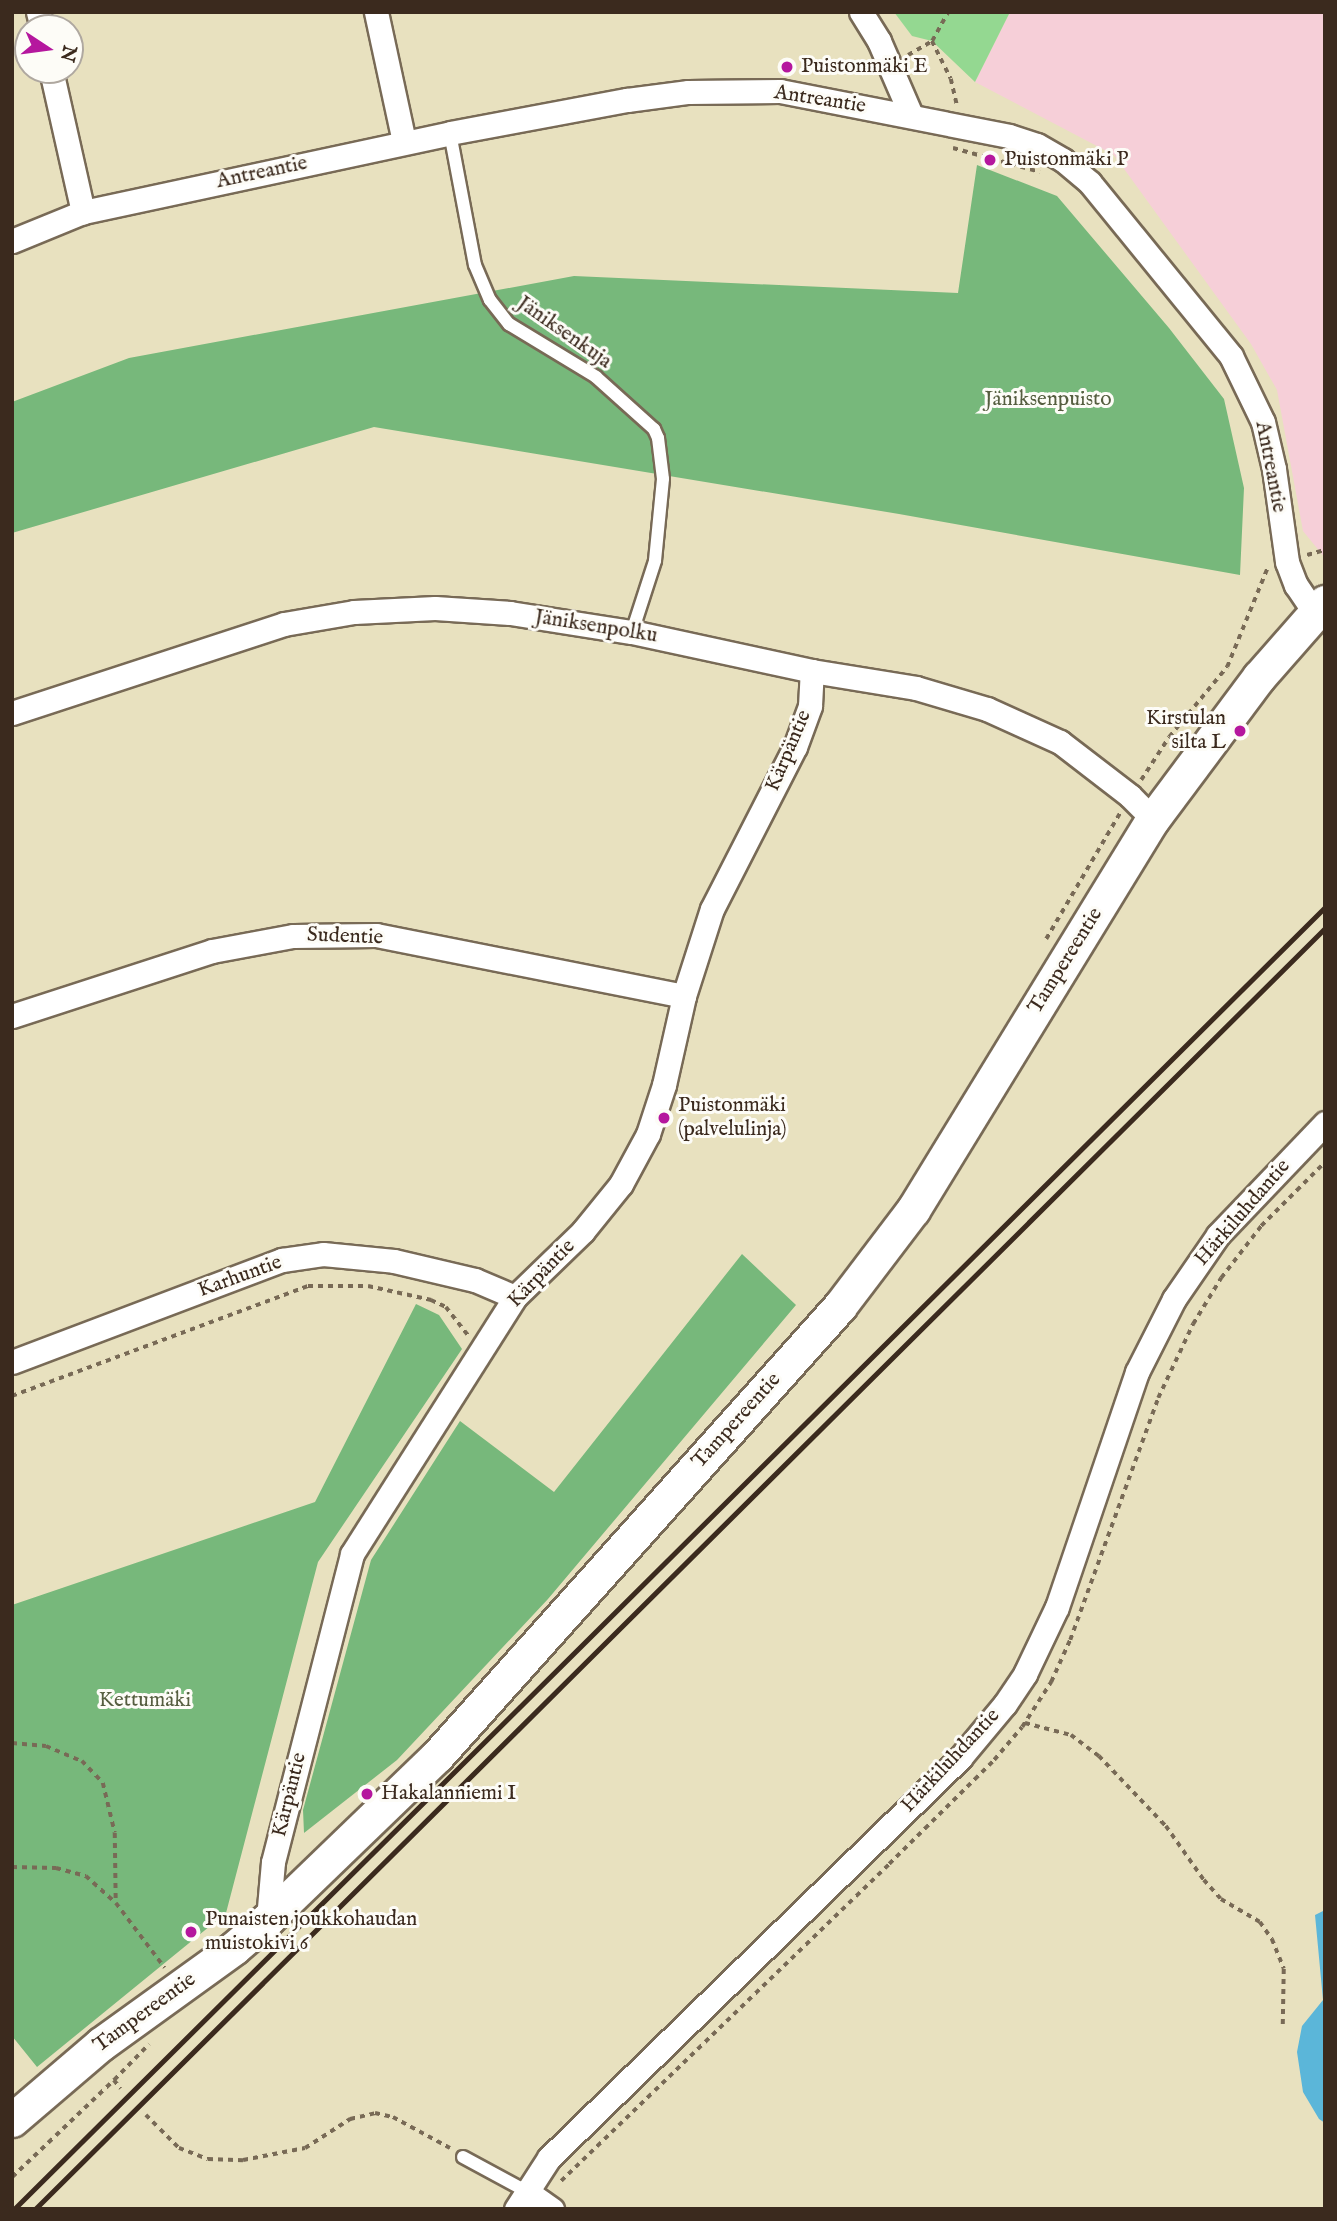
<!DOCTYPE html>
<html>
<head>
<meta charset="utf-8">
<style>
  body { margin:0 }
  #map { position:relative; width:1337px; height:2221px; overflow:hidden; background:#e8e1bf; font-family:"IM FELL English",serif }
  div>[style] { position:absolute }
  .built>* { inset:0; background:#f6cfd8 }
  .green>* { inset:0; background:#94d891 }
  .forest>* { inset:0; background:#77b87b }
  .water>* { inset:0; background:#5bb6d9 }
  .path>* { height:3.5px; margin-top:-1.75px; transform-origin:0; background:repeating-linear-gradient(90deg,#786a56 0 5px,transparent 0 10px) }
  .roads { filter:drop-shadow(2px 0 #786a56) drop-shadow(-2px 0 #786a56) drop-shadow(0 2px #786a56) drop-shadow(0 -2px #786a56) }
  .service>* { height:12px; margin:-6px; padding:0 6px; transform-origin:6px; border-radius:6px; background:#fff }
  .minor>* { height:23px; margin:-11.5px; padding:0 11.5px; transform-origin:11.5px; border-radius:11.5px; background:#fff }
  .secondary>* { height:33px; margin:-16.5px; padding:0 16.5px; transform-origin:16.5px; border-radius:16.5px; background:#fff }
  .rail>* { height:5px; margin:-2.5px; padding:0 2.5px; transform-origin:2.5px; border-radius:2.5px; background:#3b2a1e }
  .dots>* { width:19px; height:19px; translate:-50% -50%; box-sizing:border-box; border:4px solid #fdfcf7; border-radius:50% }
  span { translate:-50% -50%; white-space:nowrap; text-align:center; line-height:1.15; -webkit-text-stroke:6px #fdfcf7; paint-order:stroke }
  .poi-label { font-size:21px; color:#3b2a1e }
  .left { translate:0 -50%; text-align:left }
  .right { translate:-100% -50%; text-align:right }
  .street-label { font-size:21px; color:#3b2a1e }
  .park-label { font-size:21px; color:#565e40 }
  .frame { position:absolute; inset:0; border:14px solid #3b2a1e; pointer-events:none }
  .north { position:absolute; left:14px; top:14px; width:70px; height:70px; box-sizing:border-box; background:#fdfcf7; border:2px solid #afa8a0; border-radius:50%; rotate:103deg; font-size:19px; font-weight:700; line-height:28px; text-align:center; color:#3b2a1e }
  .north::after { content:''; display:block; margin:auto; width:24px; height:32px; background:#b5179e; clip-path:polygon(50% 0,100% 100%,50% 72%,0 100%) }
</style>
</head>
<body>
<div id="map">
  <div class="built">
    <i style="clip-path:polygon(1010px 12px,1325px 12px,1325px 558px,1303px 531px,1277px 390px,1251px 344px,1114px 155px,975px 82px)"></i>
  </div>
  <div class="green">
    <i style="clip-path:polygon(894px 12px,1010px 12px,975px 82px,932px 41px,912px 36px)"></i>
  </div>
  <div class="forest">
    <i style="clip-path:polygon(977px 165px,1057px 196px,1169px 328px,1224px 399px,1244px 488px,1240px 575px,899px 514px,374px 427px,12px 533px,12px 402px,129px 358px,574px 276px,958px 293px)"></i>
    <i style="clip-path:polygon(742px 1254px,796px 1305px,548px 1599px,397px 1760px,304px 1833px,303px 1810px,371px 1560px,460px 1421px,554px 1492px)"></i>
    <i style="clip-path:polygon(416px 1304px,439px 1315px,462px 1349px,318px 1562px,226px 1913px,37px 2067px,12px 2036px,12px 1605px,315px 1502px)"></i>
  </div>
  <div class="water">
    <i style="clip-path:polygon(1325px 1910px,1325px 2123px,1319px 2119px,1303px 2092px,1297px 2052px,1302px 2026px,1323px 2000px,1315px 1915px)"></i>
  </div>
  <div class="path">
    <i style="left:932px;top:41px;width:42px;rotate:63.4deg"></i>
    <i style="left:951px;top:79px;width:26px;rotate:77deg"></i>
    <i style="left:908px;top:55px;width:28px;rotate:-30deg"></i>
    <i style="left:932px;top:41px;width:33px;rotate:-61deg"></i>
    <i style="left:953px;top:148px;width:90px;rotate:15.4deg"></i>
    <i style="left:1307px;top:555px;width:19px;rotate:-16deg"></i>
    <i style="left:1141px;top:780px;width:51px;rotate:-56.9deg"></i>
    <i style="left:1169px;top:737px;width:91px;rotate:-50.4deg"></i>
    <i style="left:1227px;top:667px;width:106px;rotate:-67.8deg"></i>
    <i style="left:1046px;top:939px;width:146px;rotate:-59.6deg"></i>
    <i style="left:12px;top:1396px;width:316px;rotate:-20.4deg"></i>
    <i style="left:308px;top:1286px;width:60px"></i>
    <i style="left:368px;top:1286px;width:65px;rotate:12.5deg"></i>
    <i style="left:431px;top:1300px;width:17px;rotate:25deg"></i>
    <i style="left:446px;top:1307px;width:36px;rotate:52deg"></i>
    <i style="left:1025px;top:1723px;width:48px;rotate:14.6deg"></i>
    <i style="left:1071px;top:1735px;width:35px;rotate:37deg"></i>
    <i style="left:1099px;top:1756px;width:97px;rotate:46.3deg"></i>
    <i style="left:1166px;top:1826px;width:66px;rotate:54.9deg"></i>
    <i style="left:1204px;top:1880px;width:25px;rotate:48deg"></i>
    <i style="left:1221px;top:1899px;width:45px;rotate:30.5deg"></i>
    <i style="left:1260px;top:1922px;width:21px;rotate:55deg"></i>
    <i style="left:1272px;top:1939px;width:32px;rotate:68deg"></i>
    <i style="left:1284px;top:1969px;width:56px;rotate:91deg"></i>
    <i style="left:12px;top:1743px;width:34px;rotate:5deg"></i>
    <i style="left:46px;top:1746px;width:39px;rotate:23deg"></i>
    <i style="left:82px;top:1761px;width:30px;rotate:46deg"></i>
    <i style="left:103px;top:1783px;width:51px;rotate:76.5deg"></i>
    <i style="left:115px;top:1833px;width:70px;rotate:89.2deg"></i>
    <i style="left:116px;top:1903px;width:81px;rotate:53deg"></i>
    <i style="left:12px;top:1867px;width:44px;rotate:1.3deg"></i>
    <i style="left:56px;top:1868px;width:31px;rotate:15deg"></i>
    <i style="left:86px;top:1876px;width:40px;rotate:42deg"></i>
    <i style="left:114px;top:2080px;width:50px;rotate:-45.8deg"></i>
    <i style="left:146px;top:2115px;width:47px;rotate:45deg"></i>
    <i style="left:179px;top:2148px;width:31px;rotate:21deg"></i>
    <i style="left:208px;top:2159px;width:35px;rotate:2deg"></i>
    <i style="left:243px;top:2160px;width:63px;rotate:-11deg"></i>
    <i style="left:305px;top:2148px;width:54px;rotate:-32.8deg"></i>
    <i style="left:350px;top:2119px;width:26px;rotate:-13deg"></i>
    <i style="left:375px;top:2113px;width:18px;rotate:13deg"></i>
    <i style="left:393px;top:2117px;width:65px;rotate:28.5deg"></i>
    <i style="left:12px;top:2177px;width:141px;rotate:-43.6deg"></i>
    <i style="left:114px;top:2080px;width:11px;rotate:52deg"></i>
    <i style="left:561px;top:2181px;width:456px;rotate:-44deg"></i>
    <i style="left:889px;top:1864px;width:148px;rotate:-44.7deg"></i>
    <i style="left:994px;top:1760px;width:43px;rotate:-49.7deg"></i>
    <i style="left:1022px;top:1727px;width:54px;rotate:-57.2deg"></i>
    <i style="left:1051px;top:1682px;width:46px;rotate:-65.7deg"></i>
    <i style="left:1070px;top:1640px;width:258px;rotate:-70deg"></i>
    <i style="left:1158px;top:1398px;width:82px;rotate:-64.7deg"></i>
    <i style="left:1193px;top:1324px;width:54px;rotate:-58.7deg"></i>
    <i style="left:1221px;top:1278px;width:66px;rotate:-52.4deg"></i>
    <i style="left:1261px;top:1226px;width:91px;rotate:-45deg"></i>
  </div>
  <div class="roads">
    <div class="service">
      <i style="left:450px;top:133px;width:134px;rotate:79.3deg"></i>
      <i style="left:475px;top:265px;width:38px;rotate:67deg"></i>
      <i style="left:490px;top:300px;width:31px;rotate:52deg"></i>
      <i style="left:509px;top:324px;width:102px;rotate:31.3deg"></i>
      <i style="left:596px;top:377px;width:78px;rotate:41.9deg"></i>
      <i style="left:654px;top:429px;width:10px;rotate:66deg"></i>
      <i style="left:658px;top:438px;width:41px;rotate:83deg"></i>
      <i style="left:663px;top:479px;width:82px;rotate:95.6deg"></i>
      <i style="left:655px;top:561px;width:75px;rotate:107.9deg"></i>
      <i style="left:463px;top:2157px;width:72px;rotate:28.4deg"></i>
    </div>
    <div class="minor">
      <i style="left:38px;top:12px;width:16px;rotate:76deg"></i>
      <i style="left:376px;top:12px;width:133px;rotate:77.8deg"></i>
      <i style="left:861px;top:12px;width:34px;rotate:58deg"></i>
      <i style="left:879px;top:41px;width:81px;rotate:66.6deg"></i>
      <i style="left:51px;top:70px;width:146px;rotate:77.3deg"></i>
      <i style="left:12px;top:241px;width:77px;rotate:-22.2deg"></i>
      <i style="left:83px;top:212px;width:375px;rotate:-12.1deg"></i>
      <i style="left:450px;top:133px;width:180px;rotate:-10.6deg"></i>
      <i style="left:627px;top:100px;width:62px;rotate:-7.5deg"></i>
      <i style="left:688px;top:92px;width:92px;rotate:-0.6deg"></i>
      <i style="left:780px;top:91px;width:233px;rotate:11.1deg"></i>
      <i style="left:1009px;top:136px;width:29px;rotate:18deg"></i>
      <i style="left:1037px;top:145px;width:30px;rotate:30deg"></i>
      <i style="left:1063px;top:160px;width:35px;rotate:40deg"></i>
      <i style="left:1090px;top:183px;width:223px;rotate:50.8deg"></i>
      <i style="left:1231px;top:356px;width:73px;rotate:64.1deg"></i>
      <i style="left:1263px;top:422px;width:48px;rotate:76.8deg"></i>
      <i style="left:1274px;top:469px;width:94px;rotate:82deg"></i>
      <i style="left:1287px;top:562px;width:25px;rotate:69deg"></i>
      <i style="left:1296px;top:585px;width:32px;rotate:56deg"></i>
      <i style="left:12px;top:713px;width:286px;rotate:-18.1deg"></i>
      <i style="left:284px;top:624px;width:71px;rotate:-9.7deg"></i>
      <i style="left:354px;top:612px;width:81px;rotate:-2.8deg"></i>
      <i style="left:435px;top:608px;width:75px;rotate:3.8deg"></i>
      <i style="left:510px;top:613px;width:123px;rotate:8.9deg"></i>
      <i style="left:632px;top:632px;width:184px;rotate:12.2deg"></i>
      <i style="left:812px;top:671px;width:105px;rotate:9.3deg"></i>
      <i style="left:916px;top:688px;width:74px;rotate:16.5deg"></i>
      <i style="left:987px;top:709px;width:80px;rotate:24.3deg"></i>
      <i style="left:1060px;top:742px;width:88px;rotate:37.6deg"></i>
      <i style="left:1130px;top:796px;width:33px;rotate:45deg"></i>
      <i style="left:12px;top:1016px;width:210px;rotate:-18deg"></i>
      <i style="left:212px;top:951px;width:82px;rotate:-10.5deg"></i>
      <i style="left:293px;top:936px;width:83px;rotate:-0.7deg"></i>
      <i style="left:376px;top:935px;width:314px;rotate:11.2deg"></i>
      <i style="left:12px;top:1362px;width:289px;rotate:-20.7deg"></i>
      <i style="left:282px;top:1260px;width:41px;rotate:-8.3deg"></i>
      <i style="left:323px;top:1254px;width:71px;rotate:5.6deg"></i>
      <i style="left:394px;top:1261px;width:83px;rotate:13.2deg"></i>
      <i style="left:475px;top:1280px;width:43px;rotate:23deg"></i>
      <i style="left:268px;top:1919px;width:57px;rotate:-85deg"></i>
      <i style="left:273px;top:1862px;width:318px;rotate:-75.6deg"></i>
      <i style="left:352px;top:1554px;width:304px;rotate:-57.6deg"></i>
      <i style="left:515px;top:1297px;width:95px;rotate:-44.1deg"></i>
      <i style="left:583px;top:1231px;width:60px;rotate:-51deg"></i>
      <i style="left:621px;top:1184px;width:57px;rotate:-61.6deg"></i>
      <i style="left:648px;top:1134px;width:52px;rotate:-71.9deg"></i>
      <i style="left:664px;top:1085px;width:91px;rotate:-77.3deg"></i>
      <i style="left:684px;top:996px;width:91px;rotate:-72.2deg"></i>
      <i style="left:712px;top:909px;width:182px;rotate:-62.9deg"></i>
      <i style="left:795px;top:747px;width:44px;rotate:-69.9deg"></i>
      <i style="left:810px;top:706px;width:35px;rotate:-87deg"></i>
      <i style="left:526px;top:2191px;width:32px;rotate:35deg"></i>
      <i style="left:516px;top:2209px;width:61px;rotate:-57.1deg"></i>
      <i style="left:549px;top:2158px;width:574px;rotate:-44.22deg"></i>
      <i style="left:960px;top:1758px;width:70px;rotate:-50.2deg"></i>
      <i style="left:1005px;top:1704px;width:36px;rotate:-56deg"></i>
      <i style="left:1025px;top:1674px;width:74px;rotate:-64.5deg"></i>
      <i style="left:1057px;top:1607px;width:248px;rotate:-71.2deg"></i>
      <i style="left:1137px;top:1372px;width:82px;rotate:-63.1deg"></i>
      <i style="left:1174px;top:1299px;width:78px;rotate:-55.5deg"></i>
      <i style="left:1218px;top:1235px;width:155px;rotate:-46.3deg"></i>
    </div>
    <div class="secondary">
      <i style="left:12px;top:2120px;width:117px;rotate:-40.5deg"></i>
      <i style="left:101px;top:2044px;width:164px;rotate:-35.8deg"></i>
      <i style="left:234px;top:1948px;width:45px;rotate:-40.5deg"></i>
      <i style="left:268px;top:1919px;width:235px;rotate:-44deg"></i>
      <i style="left:437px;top:1756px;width:604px;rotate:-48.15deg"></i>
      <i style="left:840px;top:1306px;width:121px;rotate:-52.8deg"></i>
      <i style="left:913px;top:1210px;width:459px;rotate:-58.5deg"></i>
      <i style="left:1153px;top:819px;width:177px;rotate:-53.3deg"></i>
      <i style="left:1259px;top:677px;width:100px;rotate:-48.7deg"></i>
    </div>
  </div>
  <div class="rail">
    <i style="left:14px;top:2209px;width:1848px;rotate:-44.8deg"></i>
    <i style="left:35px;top:2209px;width:1818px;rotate:-44.8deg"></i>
  </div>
  <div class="dots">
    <i style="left:787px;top:67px;background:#b5179e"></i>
    <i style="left:990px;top:160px;background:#b5179e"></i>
    <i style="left:1240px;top:731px;background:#b5179e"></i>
    <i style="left:664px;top:1118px;background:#b5179e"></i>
    <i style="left:367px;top:1794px;background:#b5179e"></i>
    <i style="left:191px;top:1932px;background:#b5179e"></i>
  </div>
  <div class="poi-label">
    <span class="left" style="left:801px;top:67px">Puistonmäki E</span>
    <span class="left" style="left:1004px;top:160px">Puistonmäki P</span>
    <span class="right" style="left:1226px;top:731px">Kirstulan<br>silta L</span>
    <span class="left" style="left:678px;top:1118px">Puistonmäki<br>(palvelulinja)</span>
    <span class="left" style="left:381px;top:1794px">Hakalanniemi I</span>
    <span class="left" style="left:205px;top:1932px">Punaisten joukkohaudan<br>muistokivi 6</span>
  </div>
  <div class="street-label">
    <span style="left:820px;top:100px;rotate:9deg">Antreantie</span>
    <span style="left:262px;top:173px;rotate:-12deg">Antreantie</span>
    <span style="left:564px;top:333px;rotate:35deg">Jäniksenkuja</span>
    <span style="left:1270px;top:467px;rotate:79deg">Antreantie</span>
    <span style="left:596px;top:627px;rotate:9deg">Jäniksenpolku</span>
    <span style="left:789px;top:751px;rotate:-67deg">Kärpäntie</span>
    <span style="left:345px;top:937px;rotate:2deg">Sudentie</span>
    <span style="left:1066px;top:961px;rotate:-58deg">Tampereentie</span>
    <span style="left:1243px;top:1213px;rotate:-49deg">Härkiluhdantie</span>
    <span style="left:542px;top:1274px;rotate:-46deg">Kärpäntie</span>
    <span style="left:240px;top:1277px;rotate:-20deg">Karhuntie</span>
    <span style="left:737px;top:1421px;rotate:-48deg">Tampereentie</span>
    <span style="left:951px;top:1761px;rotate:-47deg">Härkiluhdantie</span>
    <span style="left:290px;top:1795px;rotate:-76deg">Kärpäntie</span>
    <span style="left:145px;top:2013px;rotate:-36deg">Tampereentie</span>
  </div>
  <div class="park-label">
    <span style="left:1048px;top:400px">Jäniksenpuisto</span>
    <span style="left:145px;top:1701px">Kettumäki</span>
  </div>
  <div class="frame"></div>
  <div class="north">N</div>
</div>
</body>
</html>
